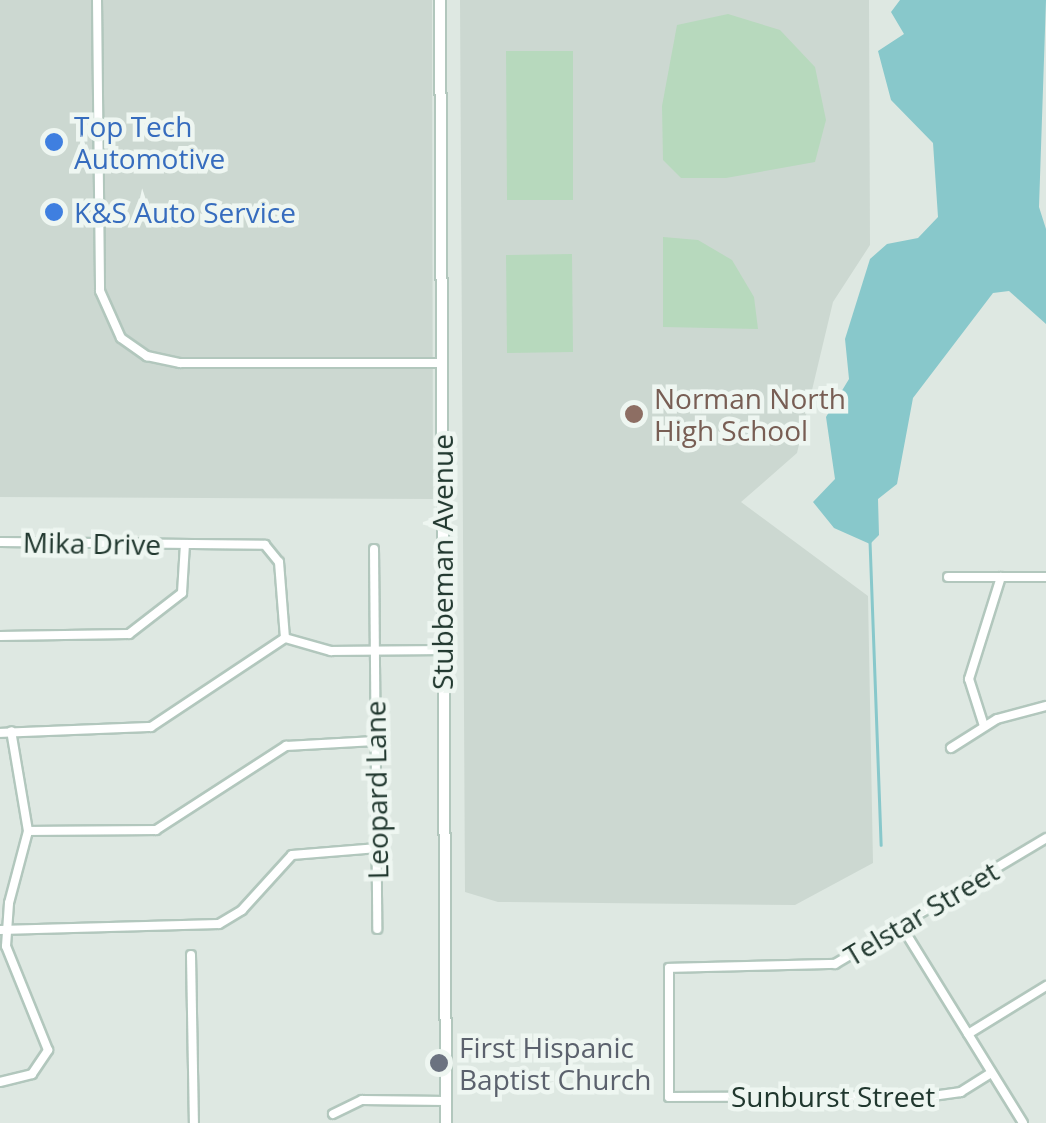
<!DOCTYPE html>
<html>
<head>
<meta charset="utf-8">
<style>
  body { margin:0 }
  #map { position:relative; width:1046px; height:1123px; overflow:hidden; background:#dee8e2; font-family:"Open Sans",sans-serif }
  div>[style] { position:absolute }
  .built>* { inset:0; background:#ccd8d1 }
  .green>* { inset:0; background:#b7d9bd }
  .water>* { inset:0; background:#88c8cb }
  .stream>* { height:2.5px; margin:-1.25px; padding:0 1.25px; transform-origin:1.25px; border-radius:1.25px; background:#88c8cb }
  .roads { filter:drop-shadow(2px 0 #b2c7bd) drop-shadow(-2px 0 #b2c7bd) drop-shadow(0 2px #b2c7bd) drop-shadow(0 -2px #b2c7bd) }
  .street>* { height:8px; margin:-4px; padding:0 4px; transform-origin:4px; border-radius:4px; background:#fff }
  .secondary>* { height:10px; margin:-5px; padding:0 5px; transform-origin:5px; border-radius:5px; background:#fff }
  .dots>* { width:28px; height:28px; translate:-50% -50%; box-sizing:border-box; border:5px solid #eef6f1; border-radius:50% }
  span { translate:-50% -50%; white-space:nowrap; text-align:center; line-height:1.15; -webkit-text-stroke:9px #eef6f1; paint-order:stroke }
  .shop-label { font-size:28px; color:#366cbe }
  .left { translate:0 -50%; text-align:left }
  .education-label { font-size:28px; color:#785e54 }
  .street-label { font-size:28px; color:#20372e }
  .worship-label { font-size:28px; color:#5b616d }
</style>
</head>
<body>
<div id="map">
  <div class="built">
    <i style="clip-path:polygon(0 0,432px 0,433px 499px,0 497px)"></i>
    <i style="clip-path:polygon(460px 0,869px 0,870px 245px,833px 302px,797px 453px,741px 502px,868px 596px,873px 863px,795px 905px,498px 902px,465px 892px)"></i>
  </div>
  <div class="green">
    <i style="clip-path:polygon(728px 14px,780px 30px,815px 67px,826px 120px,815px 162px,726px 178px,681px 178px,663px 160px,662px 106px,677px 25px)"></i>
    <i style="clip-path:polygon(506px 51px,573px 51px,573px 200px,507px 200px)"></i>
    <i style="clip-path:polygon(663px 237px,698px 240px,732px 260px,754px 297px,758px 329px,663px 327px)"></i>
    <i style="clip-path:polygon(572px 254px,573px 352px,507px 353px,506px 255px)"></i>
  </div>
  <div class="water">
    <i style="clip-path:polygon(900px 0,1046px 0,1039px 207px,1046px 229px,1046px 324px,1009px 291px,993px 293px,913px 398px,897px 484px,878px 499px,879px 535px,870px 544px,834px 528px,813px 502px,835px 479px,826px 417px,849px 379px,845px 339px,870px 259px,887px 244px,918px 238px,938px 217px,933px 143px,891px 100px,878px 51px,904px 34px,891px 12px)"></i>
  </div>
  <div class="stream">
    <i style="left:870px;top:541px;width:304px;rotate:87.9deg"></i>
  </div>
  <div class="roads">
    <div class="street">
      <i style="left:97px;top:0;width:291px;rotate:89.4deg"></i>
      <i style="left:100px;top:291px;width:51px;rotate:65.9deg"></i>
      <i style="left:121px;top:338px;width:32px;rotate:35deg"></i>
      <i style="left:147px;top:356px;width:34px;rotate:12deg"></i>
      <i style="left:180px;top:363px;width:261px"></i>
      <i style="left:0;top:542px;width:265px;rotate:0.6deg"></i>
      <i style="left:265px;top:545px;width:22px;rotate:51deg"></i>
      <i style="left:279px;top:562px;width:76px;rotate:85.5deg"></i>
      <i style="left:374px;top:549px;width:380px;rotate:89.5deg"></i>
      <i style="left:948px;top:577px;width:98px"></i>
      <i style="left:0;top:636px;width:129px;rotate:-0.9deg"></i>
      <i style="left:129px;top:634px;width:67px;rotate:-37.7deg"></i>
      <i style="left:182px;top:593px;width:49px;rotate:-86.5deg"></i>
      <i style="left:984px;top:726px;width:49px;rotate:-107.7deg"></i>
      <i style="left:969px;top:679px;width:107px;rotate:-72.6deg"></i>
      <i style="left:0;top:733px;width:151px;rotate:-2.3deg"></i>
      <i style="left:151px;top:727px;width:161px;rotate:-33.6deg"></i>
      <i style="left:285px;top:638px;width:48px;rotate:15.8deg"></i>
      <i style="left:331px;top:651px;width:112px;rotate:-0.5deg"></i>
      <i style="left:951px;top:748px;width:54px;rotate:-32.2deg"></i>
      <i style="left:997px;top:719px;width:51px;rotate:-14.9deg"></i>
      <i style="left:28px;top:831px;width:128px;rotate:-0.4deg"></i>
      <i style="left:156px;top:830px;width:155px;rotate:-32.9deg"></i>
      <i style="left:286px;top:746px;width:89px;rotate:-3.2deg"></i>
      <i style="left:902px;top:927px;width:230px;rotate:58.3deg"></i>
      <i style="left:0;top:930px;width:219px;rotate:-1.6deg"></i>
      <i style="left:219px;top:924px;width:27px;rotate:-31deg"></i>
      <i style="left:242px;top:910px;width:74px;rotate:-47.7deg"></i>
      <i style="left:292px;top:855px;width:86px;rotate:-4.7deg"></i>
      <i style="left:191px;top:955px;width:168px;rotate:89deg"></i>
      <i style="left:968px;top:1034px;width:92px;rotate:-31.6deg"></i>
      <i style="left:991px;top:1073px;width:36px;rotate:148deg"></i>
      <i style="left:961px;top:1092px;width:27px;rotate:172deg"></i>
      <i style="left:934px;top:1096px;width:265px;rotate:179.8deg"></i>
      <i style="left:669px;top:1097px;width:129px;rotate:-90deg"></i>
      <i style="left:669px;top:968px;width:166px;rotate:-1.4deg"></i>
      <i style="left:835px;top:964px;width:246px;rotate:-30.8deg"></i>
      <i style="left:0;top:1082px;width:33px;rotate:-14deg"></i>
      <i style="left:32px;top:1074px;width:29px;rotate:-56deg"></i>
      <i style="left:48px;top:1050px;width:112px;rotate:-112deg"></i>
      <i style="left:6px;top:946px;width:43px;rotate:-86deg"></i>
      <i style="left:9px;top:903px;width:74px;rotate:-75.2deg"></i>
      <i style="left:28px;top:831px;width:101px;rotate:-99.6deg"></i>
      <i style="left:333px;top:1114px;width:32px;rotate:-26deg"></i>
      <i style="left:362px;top:1100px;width:84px;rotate:0.7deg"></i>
    </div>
    <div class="secondary">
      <i style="left:440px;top:0;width:1123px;rotate:89.69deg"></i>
    </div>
  </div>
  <div class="dots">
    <i style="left:54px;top:142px;background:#3f7fe0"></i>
    <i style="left:54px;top:212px;background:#3f7fe0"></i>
    <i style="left:634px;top:414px;background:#8d6e63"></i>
    <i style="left:439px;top:1063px;background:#6b7280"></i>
  </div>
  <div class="shop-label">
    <span class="left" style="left:74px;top:142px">Top Tech<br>Automotive</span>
    <span class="left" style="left:74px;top:212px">K&amp;S Auto Service</span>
  </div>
  <div class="education-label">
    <span class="left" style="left:654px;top:414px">Norman North<br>High School</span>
  </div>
  <div class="street-label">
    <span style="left:92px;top:543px;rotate:1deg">Mika Drive</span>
    <span style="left:442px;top:562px;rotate:-90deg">Stubbeman Avenue</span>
    <span style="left:376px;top:790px;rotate:-91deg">Leopard Lane</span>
    <span style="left:921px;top:913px;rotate:-31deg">Telstar Street</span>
    <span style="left:833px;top:1096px">Sunburst Street</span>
  </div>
  <div class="worship-label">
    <span class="left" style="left:459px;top:1063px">First Hispanic<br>Baptist Church</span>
  </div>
</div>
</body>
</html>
